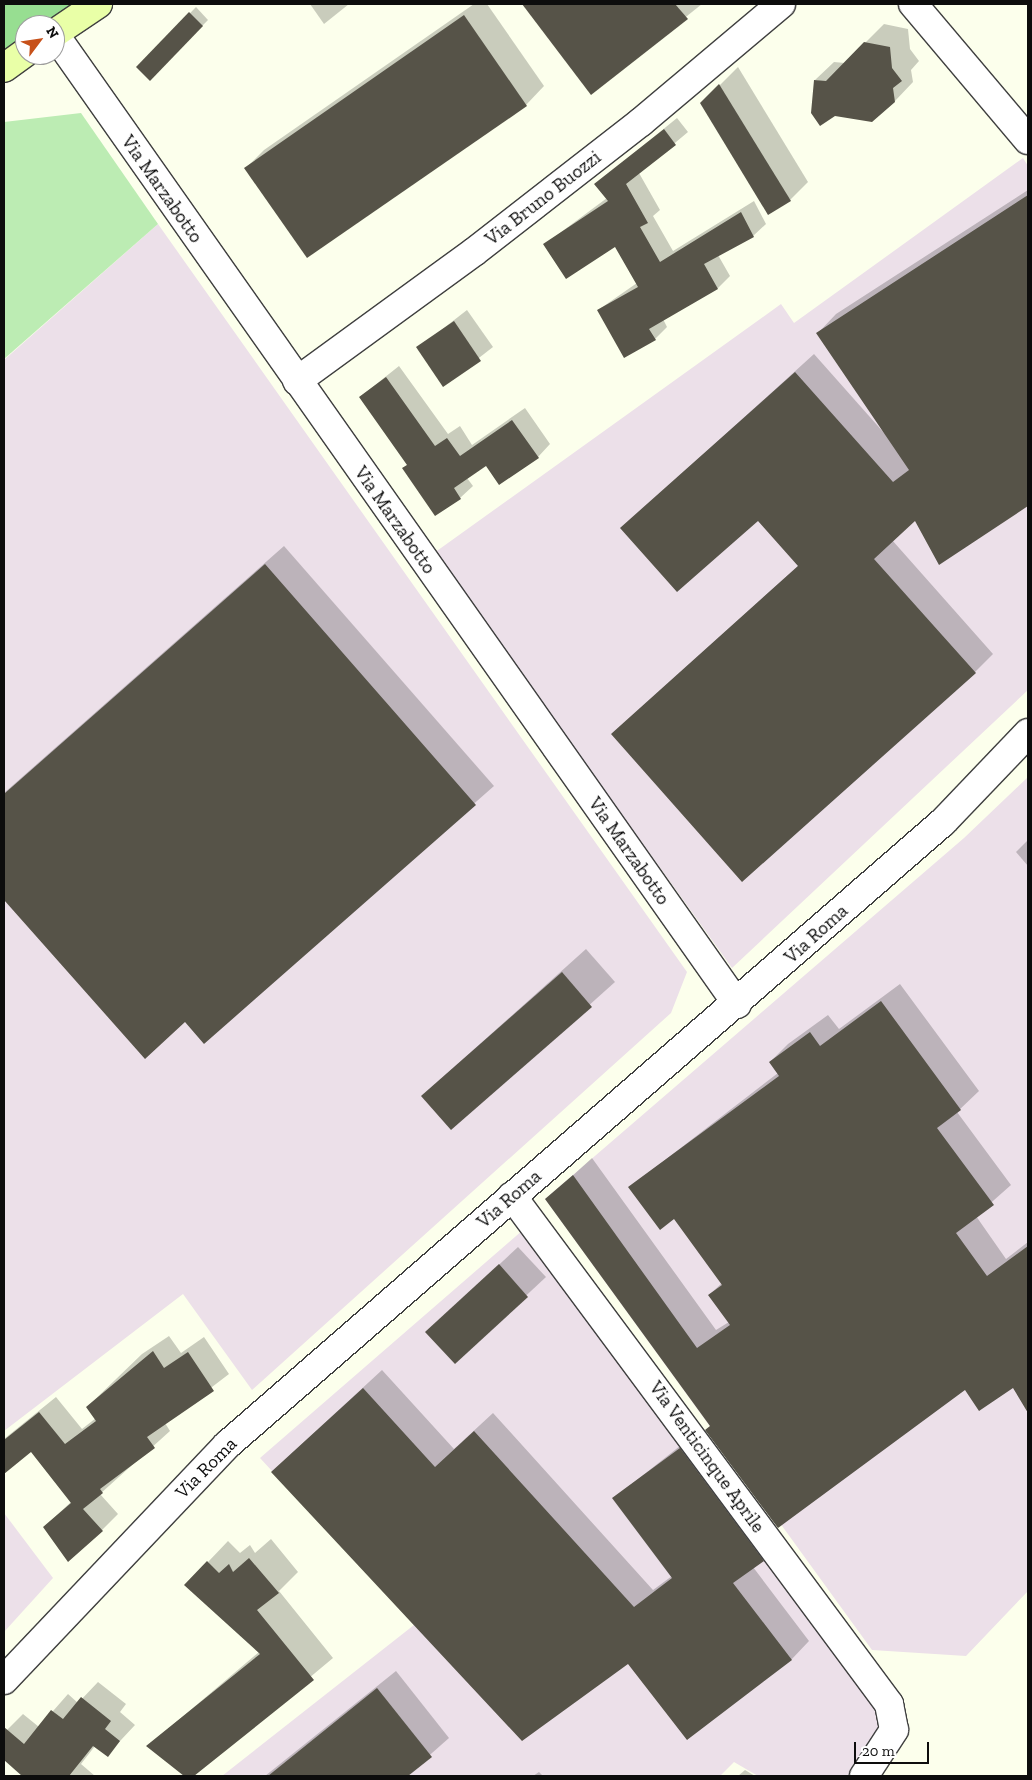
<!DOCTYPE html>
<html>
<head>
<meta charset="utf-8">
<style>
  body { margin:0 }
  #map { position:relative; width:1032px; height:1780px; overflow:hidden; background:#fcffec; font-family:"Zilla Slab",serif }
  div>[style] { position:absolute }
  .industrial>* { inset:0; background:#ece0e9 }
  .green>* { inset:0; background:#bcecb3 }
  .forest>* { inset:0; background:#97de91 }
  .shadow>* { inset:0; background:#0003 }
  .building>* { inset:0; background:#565348 }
  .roads { filter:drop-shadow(1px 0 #404040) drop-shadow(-1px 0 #404040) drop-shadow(0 1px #404040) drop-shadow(0 -1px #404040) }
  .street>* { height:28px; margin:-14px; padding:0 14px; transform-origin:14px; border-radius:14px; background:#fff }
  .secondary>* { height:28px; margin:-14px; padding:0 14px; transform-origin:14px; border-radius:14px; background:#e9ffa7 }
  span { translate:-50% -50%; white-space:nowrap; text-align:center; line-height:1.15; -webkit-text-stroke:5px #fff; paint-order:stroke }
  .street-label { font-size:19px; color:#0d0d0d }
  .frame { position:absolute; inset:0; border:5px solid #0d0d0d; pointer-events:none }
  .north { position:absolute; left:15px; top:15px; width:50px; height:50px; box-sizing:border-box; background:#fff; border:1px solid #9e9e9e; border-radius:50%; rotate:59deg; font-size:14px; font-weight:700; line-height:20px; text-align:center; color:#0d0d0d }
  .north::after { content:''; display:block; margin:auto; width:18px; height:22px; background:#c7511a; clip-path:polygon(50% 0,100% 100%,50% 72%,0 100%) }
  .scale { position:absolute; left:854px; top:1742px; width:75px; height:22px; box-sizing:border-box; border:2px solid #0d0d0d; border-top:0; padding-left:6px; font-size:15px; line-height:18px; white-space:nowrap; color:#0d0d0d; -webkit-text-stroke:4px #fff; paint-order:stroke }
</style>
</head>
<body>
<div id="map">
  <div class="industrial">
    <i style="clip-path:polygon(1023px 158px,1028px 166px,1028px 690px,732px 968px,434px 553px,781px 304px,794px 323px)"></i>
    <i style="clip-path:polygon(158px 224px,687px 972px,671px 1013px,252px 1390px,183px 1294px,4px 1431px,4px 360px)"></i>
    <i style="clip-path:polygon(1028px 777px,1028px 1591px,966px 1656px,872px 1650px,545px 1199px,964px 838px)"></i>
    <i style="clip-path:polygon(523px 1230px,890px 1722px,850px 1776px,758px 1776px,734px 1762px,720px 1776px,222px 1776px,414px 1625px,260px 1458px)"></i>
    <i style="clip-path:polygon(4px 1513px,53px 1578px,4px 1632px)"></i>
  </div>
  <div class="green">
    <i style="clip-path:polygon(81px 113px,158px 224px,4px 359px,4px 122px)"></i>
  </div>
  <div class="forest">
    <i style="clip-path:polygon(4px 4px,73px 4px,42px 25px,25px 25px,25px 36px,4px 51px)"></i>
  </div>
  <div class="shadow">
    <i style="clip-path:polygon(310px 4px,349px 4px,324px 24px)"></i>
    <i style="clip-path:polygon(474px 4px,487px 4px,544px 86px,526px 105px,246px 168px,264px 150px)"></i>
    <i style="clip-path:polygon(523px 4px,702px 4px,591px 93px)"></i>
    <i style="clip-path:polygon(196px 7px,208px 20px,150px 79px,138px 67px)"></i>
    <i style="clip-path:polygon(884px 24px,908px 29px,910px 49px,919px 61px,911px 70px,913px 82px,895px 101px,815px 80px,834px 62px,845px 63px)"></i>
    <i style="clip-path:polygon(738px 67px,808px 182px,790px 200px,702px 103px)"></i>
    <i style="clip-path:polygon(677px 118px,688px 132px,639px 173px,660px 210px,653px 216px,673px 251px,754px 201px,766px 224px,753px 236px,718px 255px,730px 276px,718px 288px,663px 319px,667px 327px,655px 339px,598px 310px,637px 283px,616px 245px,545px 244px,607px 198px,596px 184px)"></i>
    <i style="clip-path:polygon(1028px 190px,1028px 505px,940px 563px,915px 519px,892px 540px,993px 654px,975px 672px,612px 734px,799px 565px,758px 519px,622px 528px,814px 354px,885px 434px,818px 333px,836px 314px)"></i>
    <i style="clip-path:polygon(467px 310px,493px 347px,444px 385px,418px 348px)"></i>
    <i style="clip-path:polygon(399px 366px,448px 434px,460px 426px,472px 445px,525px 408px,550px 444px,538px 457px,486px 465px,467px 478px,473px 486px,460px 498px,435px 515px,404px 468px,408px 464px,360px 397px)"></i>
    <i style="clip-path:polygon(284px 546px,494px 786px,204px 1042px,185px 1020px,145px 1057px,4px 898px,4px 793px)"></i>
    <i style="clip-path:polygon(1028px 840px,1028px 866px,1016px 852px)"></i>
    <i style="clip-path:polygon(586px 949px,615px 982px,451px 1129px,422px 1096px)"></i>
    <i style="clip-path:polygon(900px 984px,979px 1091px,957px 1112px,1011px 1185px,976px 1216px,1006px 1259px,1028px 1242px,1028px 1410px,1013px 1386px,965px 1388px,711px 1425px,547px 1199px,592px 1158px,716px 1330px,729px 1322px,709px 1295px,722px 1283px,674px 1217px,630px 1187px,778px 1073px,770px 1062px,788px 1044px,828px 1015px,839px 1029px)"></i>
    <i style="clip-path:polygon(518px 1247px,546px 1277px,455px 1362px,427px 1332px)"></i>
    <i style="clip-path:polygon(169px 1336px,181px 1353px,204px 1337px,229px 1374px,165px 1423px,170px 1431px,100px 1494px,118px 1514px,102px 1530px,44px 1527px,71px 1502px,31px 1450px,4px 1472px,4px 1439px,56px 1397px,82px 1429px,96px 1418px,87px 1407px,142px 1354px)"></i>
    <i style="clip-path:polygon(382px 1370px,454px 1449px,493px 1413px,653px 1590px,672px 1576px,614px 1498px,699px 1431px,781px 1542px,753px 1567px,809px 1641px,791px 1660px,628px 1662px,291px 1454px)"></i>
    <i style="clip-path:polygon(271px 1539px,298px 1572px,279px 1591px,333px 1658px,192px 1776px,186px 1776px,148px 1746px,259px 1652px,208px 1562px,228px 1541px,240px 1553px,250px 1545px,255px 1553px)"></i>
    <i style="clip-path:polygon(396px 1671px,449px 1738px,406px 1776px,265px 1776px)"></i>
    <i style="clip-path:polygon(98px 1682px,126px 1704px,120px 1712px,135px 1725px,107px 1755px,95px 1746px,81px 1764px,95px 1776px,24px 1776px,4px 1759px,4px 1733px,23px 1714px,39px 1727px,68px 1694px,78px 1703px)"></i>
    <i style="clip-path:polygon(745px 1770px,755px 1776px,738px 1776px)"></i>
    <i style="clip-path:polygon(539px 1772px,543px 1776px,533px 1776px)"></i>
  </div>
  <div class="building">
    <i style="clip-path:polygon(522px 4px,675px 4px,688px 19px,591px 95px)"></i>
    <i style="clip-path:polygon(189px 12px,203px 26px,150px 81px,136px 67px)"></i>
    <i style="clip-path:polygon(464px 15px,527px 106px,307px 258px,244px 168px)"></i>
    <i style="clip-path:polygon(864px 42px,890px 47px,892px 68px,902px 81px,893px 88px,895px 102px,872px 122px,835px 116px,820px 126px,811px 113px,814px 80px,826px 81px)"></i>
    <i style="clip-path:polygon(719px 84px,791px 201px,768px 215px,700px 103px)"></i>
    <i style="clip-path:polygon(664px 129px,676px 145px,626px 184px,648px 223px,640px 227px,660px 262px,741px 212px,754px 237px,704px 264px,718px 289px,649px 329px,656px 340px,624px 358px,597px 310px,638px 287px,615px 247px,566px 279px,543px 244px,608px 201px,594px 184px)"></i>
    <i style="clip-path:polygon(1028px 195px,1028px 506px,939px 565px,915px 521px,874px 559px,976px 673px,742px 882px,611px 734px,798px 566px,758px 521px,677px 592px,620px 528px,795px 372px,893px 482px,909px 470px,816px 333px)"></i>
    <i style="clip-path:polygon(454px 321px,481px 361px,443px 387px,416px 347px)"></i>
    <i style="clip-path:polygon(386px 377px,435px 446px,447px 438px,460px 456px,512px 420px,539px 458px,499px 485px,486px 466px,454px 488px,461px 499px,435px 516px,402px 468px,407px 465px,359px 397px)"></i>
    <i style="clip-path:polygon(265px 564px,476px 805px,204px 1044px,185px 1022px,145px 1059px,4px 900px,4px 794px)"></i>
    <i style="clip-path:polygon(562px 972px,592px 1007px,451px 1130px,421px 1096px)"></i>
    <i style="clip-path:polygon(881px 1001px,961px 1110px,937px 1128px,994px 1205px,956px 1233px,987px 1276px,1028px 1246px,1028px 1413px,1013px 1388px,979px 1411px,965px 1390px,778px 1528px,705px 1430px,710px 1426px,545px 1199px,573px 1175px,697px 1348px,730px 1325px,708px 1295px,722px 1285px,674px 1219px,660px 1230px,628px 1187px,779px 1076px,769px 1062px,810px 1032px,820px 1046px)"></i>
    <i style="clip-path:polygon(499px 1264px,528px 1297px,455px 1364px,425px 1332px)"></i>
    <i style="clip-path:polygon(153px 1351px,164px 1368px,188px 1352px,214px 1391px,147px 1437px,155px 1448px,100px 1489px,103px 1493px,83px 1509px,103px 1531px,68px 1562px,43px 1527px,71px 1503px,31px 1452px,4px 1474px,4px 1440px,39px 1412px,65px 1444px,96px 1421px,86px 1407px)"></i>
    <i style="clip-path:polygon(363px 1388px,435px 1467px,474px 1431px,634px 1607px,672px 1578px,612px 1498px,680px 1448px,764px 1561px,733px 1583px,792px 1660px,687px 1740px,628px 1664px,522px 1741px,271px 1472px)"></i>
    <i style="clip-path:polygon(249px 1558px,279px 1593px,257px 1610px,314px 1680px,194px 1776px,184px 1776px,146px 1746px,260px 1654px,184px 1585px,207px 1561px,219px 1573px,229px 1564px,233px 1572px)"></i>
    <i style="clip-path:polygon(377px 1688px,432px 1757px,408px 1776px,268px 1776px)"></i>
    <i style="clip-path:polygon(81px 1697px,111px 1721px,105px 1729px,120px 1741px,108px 1757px,93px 1746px,69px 1776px,22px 1776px,4px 1760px,4px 1727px,24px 1744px,51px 1710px,63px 1719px)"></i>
  </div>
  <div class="roads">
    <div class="street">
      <i style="left:913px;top:4px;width:178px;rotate:49.8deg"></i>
      <i style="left:55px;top:35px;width:1185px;rotate:54.86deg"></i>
      <i style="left:297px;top:381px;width:219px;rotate:-36.1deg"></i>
      <i style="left:474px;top:252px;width:212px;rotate:-37.9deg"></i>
      <i style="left:641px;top:122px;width:183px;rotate:-40.1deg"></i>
      <i style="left:512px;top:1196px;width:633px;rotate:53.42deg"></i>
      <i style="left:889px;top:1704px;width:26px;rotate:79deg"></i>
      <i style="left:894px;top:1730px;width:55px;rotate:123.1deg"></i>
      <i style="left:4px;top:1680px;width:324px;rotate:-46.5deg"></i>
      <i style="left:227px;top:1445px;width:949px;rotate:-41.03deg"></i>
      <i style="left:943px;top:822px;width:123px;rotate:-46.3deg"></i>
    </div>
    <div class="secondary">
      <i style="left:55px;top:33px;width:52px;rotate:-34deg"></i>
      <i style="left:4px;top:68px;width:26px;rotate:-36deg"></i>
    </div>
  </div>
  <div class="street-label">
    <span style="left:162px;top:189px;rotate:55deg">Via Marzabotto</span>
    <span style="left:543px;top:198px;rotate:-38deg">Via Bruno Buozzi</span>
    <span style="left:395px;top:520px;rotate:55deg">Via Marzabotto</span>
    <span style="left:629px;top:851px;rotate:55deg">Via Marzabotto</span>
    <span style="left:816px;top:934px;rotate:-42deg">Via Roma</span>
    <span style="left:509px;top:1199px;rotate:-41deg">Via Roma</span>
    <span style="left:707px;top:1457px;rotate:54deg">Via Venticinque Aprile</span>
    <span style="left:206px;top:1468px;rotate:-45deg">Via Roma</span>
  </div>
  <div class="frame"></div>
  <div class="north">N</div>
  <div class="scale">20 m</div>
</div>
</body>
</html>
